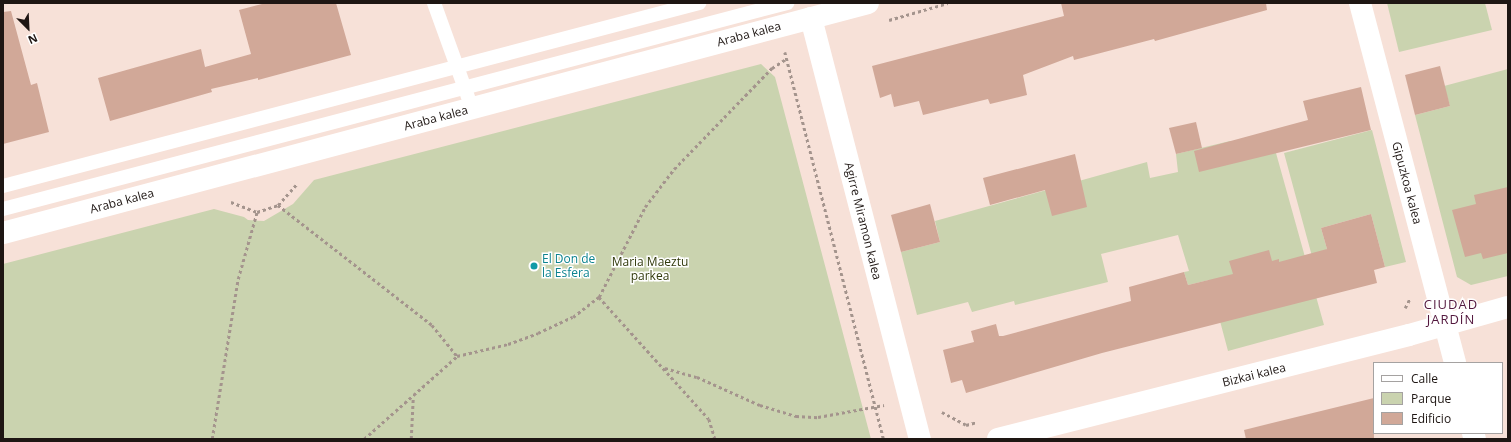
<!DOCTYPE html>
<html>
<head>
<meta charset="utf-8">
<style>
  body { margin:0 }
  #map { position:relative; width:1511px; height:442px; overflow:hidden; background:#f7e1d8; font-family:"Open Sans",sans-serif }
  div>[style] { position:absolute }
  .green>* { inset:0; background:#cad3af }
  .building>* { inset:0; background:#d1a898 }
  .path>* { height:2.5px; margin-top:-1.25px; transform-origin:0; background:repeating-linear-gradient(90deg,#a4948d 0 3px,transparent 0 6px) }
  .lane>* { height:14px; margin:-7px; padding:0 7px; transform-origin:7px; border-radius:7px; background:#fff }
  .street>* { height:22px; margin:-11px; padding:0 11px; transform-origin:11px; border-radius:11px; background:#fff }
  .secondary>* { height:22px; margin:-11px; padding:0 11px; transform-origin:11px; border-radius:11px; background:#fff }
  .dots>* { width:11px; height:11px; translate:-50% -50%; box-sizing:border-box; border:2px solid #fff; border-radius:50% }
  span { translate:-50% -50%; white-space:nowrap; text-align:center; line-height:1.15; -webkit-text-stroke:3px #fff; paint-order:stroke }
  .street-label { font-size:12px; color:#1e1613 }
  .culture-label { font-size:12px; color:#0d838f }
  .left { translate:0 -50%; text-align:left }
  .park-label { font-size:12px; color:#323a0c }
  .neighbourhood-label { font-size:13px; color:#53183e; letter-spacing:1px }
  .frame { position:absolute; inset:0; border:4px solid #1e1613; pointer-events:none }
  .legend { position:absolute; left:1373px; top:362px; width:130px; height:72px; box-sizing:border-box; background:#fff; border:1px solid #a5a2a1; margin:0; padding:5px 7px; list-style:none; font-size:12px; color:#1e1613 }
  .legend li { display:flex; align-items:center; gap:8px; height:20px }
  .legend b { width:20px; border:1px solid #a5a2a1 }
  .north { position:absolute; left:8px; top:8px; width:40px; height:40px; -webkit-text-stroke:3px #fff; paint-order:stroke; rotate:156deg; font-size:11px; font-weight:700; line-height:16px; text-align:center; color:#1e1613 }
  .north::after { content:''; display:block; margin:auto; width:14px; height:18px; background:#1e1613; clip-path:polygon(50% 0,100% 100%,50% 72%,0 100%) }
</style>
</head>
<body>
<div id="map">
  <div class="green">
    <i style="clip-path:polygon(1387px 3px,1485px 3px,1492px 30px,1399px 52px)"></i>
    <i style="clip-path:polygon(761px 64px,775px 77px,871px 439px,3px 439px,3px 264px,214px 209px,244px 217px,248px 220px,264px 221px,293px 204px,314px 180px)"></i>
    <i style="clip-path:polygon(1508px 69px,1508px 276px,1471px 285px,1457px 277px,1415px 115px,1450px 106px,1444px 86px)"></i>
    <i style="clip-path:polygon(1372px 130px,1406px 262px,1385px 267px,1371px 214px,1321px 228px,1327px 249px,1313px 260px,1284px 153px)"></i>
    <i style="clip-path:polygon(1230px 141px,1276px 153px,1324px 325px,1228px 351px,1209px 280px,1188px 285px,1184px 272px,1189px 271px,1178px 235px,1101px 254px,1108px 282px,1015px 305px,1014px 301px,972px 312px,968px 302px,917px 315px,901px 252px,940px 242px,935px 221px,1147px 162px,1150px 178px,1178px 172px,1176px 154px)"></i>
  </div>
  <div class="building">
    <i style="clip-path:polygon(266px 3px,336px 3px,351px 55px,258px 80px,258px 78px,211px 89px,212px 92px,110px 121px,98px 78px,201px 49px,205px 67px,251px 54px,239px 10px)"></i>
    <i style="clip-path:polygon(1061px 3px,1266px 3px,1267px 10px,1155px 41px,1154px 39px,1074px 60px,1073px 56px,1023px 75px,1027px 95px,990px 104px,988px 99px,923px 115px,919px 101px,894px 107px,891px 94px,880px 98px,872px 66px,1064px 16px)"></i>
    <i style="clip-path:polygon(11px 11px,31px 85px,37px 83px,49px 132px,3px 144px,3px 12px)"></i>
    <i style="clip-path:polygon(1440px 66px,1450px 106px,1415px 115px,1405px 75px)"></i>
    <i style="clip-path:polygon(1361px 87px,1371px 130px,1199px 172px,1194px 151px,1308px 120px,1303px 101px)"></i>
    <i style="clip-path:polygon(1196px 122px,1202px 148px,1176px 154px,1169px 128px)"></i>
    <i style="clip-path:polygon(1075px 154px,1087px 207px,1052px 216px,1045px 190px,990px 205px,983px 178px)"></i>
    <i style="clip-path:polygon(1508px 187px,1508px 253px,1483px 259px,1481px 253px,1465px 257px,1452px 210px,1476px 204px,1474px 195px)"></i>
    <i style="clip-path:polygon(930px 204px,940px 242px,901px 252px,891px 215px)"></i>
    <i style="clip-path:polygon(1371px 214px,1385px 267px,1374px 270px,1377px 283px,1102px 353px,966px 393px,962px 380px,951px 383px,943px 350px,974px 342px,971px 331px,996px 324px,999px 336px,1003px 336px,1131px 301px,1129px 287px,1184px 272px,1188px 285px,1233px 274px,1229px 261px,1269px 250px,1272px 261px,1279px 259px,1279px 262px,1327px 249px,1321px 228px)"></i>
    <i style="clip-path:polygon(1374px 398px,1374px 439px,1246px 439px,1244px 430px)"></i>
  </div>
  <div class="path">
    <i style="left:889px;top:20px;width:61px;rotate:-16.1deg"></i>
    <i style="left:785px;top:52px;width:399px;rotate:75.7deg"></i>
    <i style="left:231px;top:202px;width:28px;rotate:21deg"></i>
    <i style="left:257px;top:212px;width:22px;rotate:-18deg"></i>
    <i style="left:278px;top:205px;width:28px;rotate:-48deg"></i>
    <i style="left:278px;top:205px;width:195px;rotate:37.9deg"></i>
    <i style="left:432px;top:325px;width:40px;rotate:51deg"></i>
    <i style="left:599px;top:297px;width:164px;rotate:48deg"></i>
    <i style="left:709px;top:419px;width:21px;rotate:73deg"></i>
    <i style="left:1405px;top:308px;width:11px;rotate:-63deg"></i>
    <i style="left:665px;top:368px;width:33px;rotate:16deg"></i>
    <i style="left:697px;top:377px;width:69px;rotate:24deg"></i>
    <i style="left:760px;top:405px;width:38px;rotate:17deg"></i>
    <i style="left:796px;top:416px;width:22px;rotate:3deg"></i>
    <i style="left:818px;top:417px;width:67px;rotate:-10.3deg"></i>
    <i style="left:942px;top:412px;width:27px;rotate:28deg"></i>
    <i style="left:966px;top:425px;width:11px;rotate:-15deg"></i>
    <i style="left:212px;top:439px;width:162px;rotate:-80.8deg"></i>
    <i style="left:238px;top:279px;width:70px;rotate:-74.2deg"></i>
    <i style="left:364px;top:439px;width:125px;rotate:-41.7deg"></i>
    <i style="left:457px;top:356px;width:52px;rotate:-13.2deg"></i>
    <i style="left:508px;top:344px;width:32px;rotate:-20deg"></i>
    <i style="left:538px;top:333px;width:38px;rotate:-25deg"></i>
    <i style="left:573px;top:317px;width:33px;rotate:-38deg"></i>
    <i style="left:599px;top:297px;width:101px;rotate:-62.9deg"></i>
    <i style="left:645px;top:207px;width:48px;rotate:-52.7deg"></i>
    <i style="left:674px;top:169px;width:141px;rotate:-45.9deg"></i>
    <i style="left:772px;top:68px;width:17px;rotate:-33deg"></i>
    <i style="left:411px;top:439px;width:41px;rotate:-87.2deg"></i>
  </div>
  <div class="lane">
    <i style="left:434px;top:3px;width:100px;rotate:70.1deg"></i>
    <i style="left:3px;top:186px;width:720px;rotate:-14.73deg"></i>
    <i style="left:3px;top:209px;width:811px;rotate:-14.72deg"></i>
  </div>
  <div class="street">
    <i style="left:1360px;top:3px;width:372px;rotate:75.2deg"></i>
    <i style="left:811px;top:18px;width:435px;rotate:75.5deg"></i>
    <i style="left:1473px;top:433px;width:6px;rotate:72deg"></i>
    <i style="left:998px;top:439px;width:424px;rotate:-14.2deg"></i>
    <i style="left:1409px;top:335px;width:103px;rotate:-15.8deg"></i>
  </div>
  <div class="secondary">
    <i style="left:3px;top:233px;width:895px;rotate:-14.89deg"></i>
  </div>
  <div class="dots">
    <i style="left:534px;top:266px;background:#0f9aa8"></i>
  </div>
  <div class="street-label">
    <span style="left:749px;top:34px;rotate:-15deg">Araba kalea</span>
    <span style="left:436px;top:118px;rotate:-15deg">Araba kalea</span>
    <span style="left:1407px;top:183px;rotate:75deg">Gipuzkoa kalea</span>
    <span style="left:122px;top:201px;rotate:-15deg">Araba kalea</span>
    <span style="left:863px;top:221px;rotate:76deg">Agirre Miramon kalea</span>
    <span style="left:1254px;top:375px;rotate:-14deg">Bizkai kalea</span>
  </div>
  <div class="culture-label">
    <span class="left" style="left:542px;top:266px">El Don de<br>la Esfera</span>
  </div>
  <div class="park-label">
    <span style="left:650px;top:269px">Maria Maeztu<br>parkea</span>
  </div>
  <div class="neighbourhood-label">
    <span style="left:1451px;top:312px">CIUDAD<br>JARDÍN</span>
  </div>
  <div class="frame"></div>
  <ul class="legend">
  <li><b style="height:5px;background:#fff"></b>Calle</li>
  <li><b style="height:11px;background:#cad3af"></b>Parque</li>
  <li><b style="height:11px;background:#d1a898"></b>Edificio</li>
  </ul>
  <div class="north">N</div>
</div>
</body>
</html>
